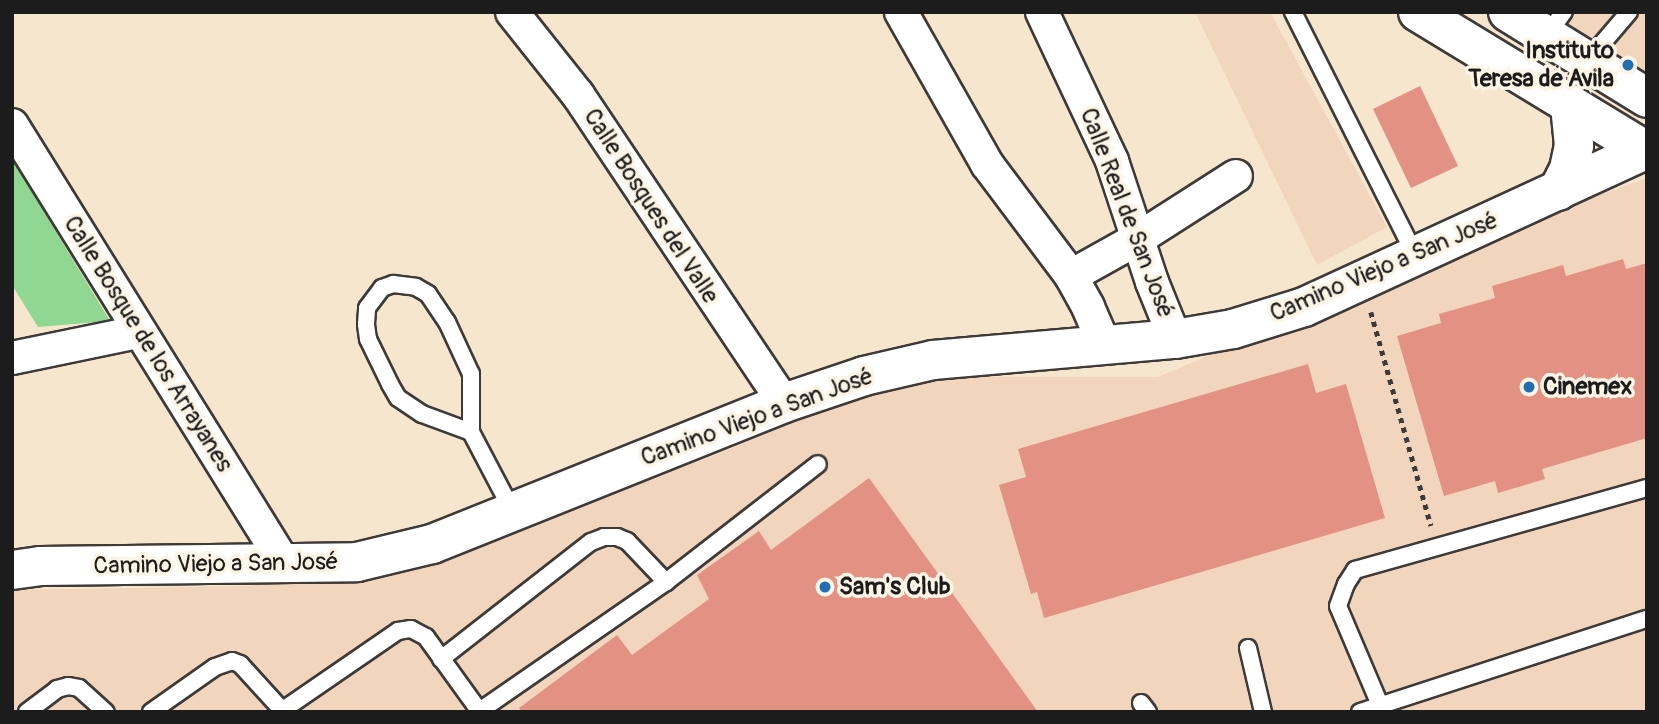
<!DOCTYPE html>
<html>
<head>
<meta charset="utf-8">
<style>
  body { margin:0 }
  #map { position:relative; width:1659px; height:724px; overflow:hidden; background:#f6e6cd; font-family:Pangolin,sans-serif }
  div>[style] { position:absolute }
  .built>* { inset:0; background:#f1d5bd }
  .green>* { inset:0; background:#90d791 }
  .building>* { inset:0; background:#e39182 }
  .path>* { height:4.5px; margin-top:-2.25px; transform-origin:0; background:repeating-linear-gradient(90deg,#3d3a37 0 5px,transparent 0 10px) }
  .roads { filter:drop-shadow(2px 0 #3d3a37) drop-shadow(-2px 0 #3d3a37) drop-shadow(0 2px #3d3a37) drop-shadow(0 -2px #3d3a37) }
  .service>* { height:16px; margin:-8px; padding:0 8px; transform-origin:8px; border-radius:8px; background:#fff }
  .minor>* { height:32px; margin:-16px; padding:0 16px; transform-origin:16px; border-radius:16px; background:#fff }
  .tertiary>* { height:38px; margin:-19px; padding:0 19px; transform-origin:19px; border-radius:19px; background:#fff }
  .dots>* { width:19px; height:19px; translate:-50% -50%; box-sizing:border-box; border:4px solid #fcf5e5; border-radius:50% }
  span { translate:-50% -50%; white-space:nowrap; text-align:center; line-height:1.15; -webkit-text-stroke:7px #fcf5e5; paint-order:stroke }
  .poi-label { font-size:24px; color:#1c1c1c; font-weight:700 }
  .right { translate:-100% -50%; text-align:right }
  .left { translate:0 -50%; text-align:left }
  .street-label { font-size:24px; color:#1c1c1c }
  .frame { position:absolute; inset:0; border:14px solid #1c1c1c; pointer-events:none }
</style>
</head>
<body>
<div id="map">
  <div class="built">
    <i style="clip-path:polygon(1195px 12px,1270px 12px,1387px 227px,1317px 265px)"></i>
    <i style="clip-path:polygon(1528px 12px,1647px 12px,1647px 89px)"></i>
    <i style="clip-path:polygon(1647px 178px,1647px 712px,12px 712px,12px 590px,250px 586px,489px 538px,718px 454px,902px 377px,1158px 377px,1527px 221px)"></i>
  </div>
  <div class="green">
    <i style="clip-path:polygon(12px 159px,110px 321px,38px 327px,12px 285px)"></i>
  </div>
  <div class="building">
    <i style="clip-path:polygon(1420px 86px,1458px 166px,1411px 188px,1373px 109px)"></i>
    <i style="clip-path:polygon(1623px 259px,1626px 269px,1647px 263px,1647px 438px,1542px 469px,1545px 479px,1498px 493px,1495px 481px,1444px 496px,1397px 336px,1441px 323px,1439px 314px,1495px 298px,1492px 286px,1563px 265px,1566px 276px)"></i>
    <i style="clip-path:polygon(1308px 364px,1316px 393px,1346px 384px,1385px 518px,1044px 618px,1037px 592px,1031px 594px,999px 485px,1026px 477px,1018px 449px)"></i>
    <i style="clip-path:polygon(869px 478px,1038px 712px,522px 712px,519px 708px,617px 635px,632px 655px,709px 599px,697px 575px,759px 531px,771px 550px)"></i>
  </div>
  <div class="path">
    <i style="left:1371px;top:312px;width:222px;rotate:74.3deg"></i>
  </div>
  <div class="roads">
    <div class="service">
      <i style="left:1293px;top:12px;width:274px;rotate:63.3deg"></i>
      <i style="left:1547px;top:35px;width:29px;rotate:-54deg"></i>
      <i style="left:1588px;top:60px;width:63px;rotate:-49.5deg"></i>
      <i style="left:471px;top:432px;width:52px;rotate:-159.8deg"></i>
      <i style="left:422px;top:414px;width:29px;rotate:-146deg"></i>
      <i style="left:398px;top:398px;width:16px;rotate:-120deg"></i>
      <i style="left:390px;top:384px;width:50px;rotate:-116.1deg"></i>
      <i style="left:368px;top:339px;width:15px;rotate:-98deg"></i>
      <i style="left:366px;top:324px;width:16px;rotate:-86deg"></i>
      <i style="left:367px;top:308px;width:25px;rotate:-53deg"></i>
      <i style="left:382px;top:288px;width:12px;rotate:-20deg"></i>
      <i style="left:393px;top:284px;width:23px;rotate:7deg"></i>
      <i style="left:416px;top:287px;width:14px;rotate:30deg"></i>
      <i style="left:428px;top:294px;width:34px;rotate:56deg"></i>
      <i style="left:447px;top:322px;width:57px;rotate:65.2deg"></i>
      <i style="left:471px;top:374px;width:58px;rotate:90deg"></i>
      <i style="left:471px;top:432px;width:88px;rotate:62.3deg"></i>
      <i style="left:666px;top:582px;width:192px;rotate:-37.8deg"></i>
      <i style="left:1248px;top:648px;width:66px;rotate:76.8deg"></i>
      <i style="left:441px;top:659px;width:190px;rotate:-38deg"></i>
      <i style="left:591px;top:542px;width:14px;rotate:-21deg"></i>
      <i style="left:604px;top:537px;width:13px"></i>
      <i style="left:617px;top:537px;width:11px;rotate:22deg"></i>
      <i style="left:627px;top:541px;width:57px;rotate:46.4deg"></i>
      <i style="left:666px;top:582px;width:226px;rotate:145.3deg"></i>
      <i style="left:1141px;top:703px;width:11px;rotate:52deg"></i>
      <i style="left:27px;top:712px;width:38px;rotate:-37deg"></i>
      <i style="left:57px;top:689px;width:11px;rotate:-15deg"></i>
      <i style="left:68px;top:686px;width:11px;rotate:10deg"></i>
      <i style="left:79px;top:688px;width:36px;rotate:42deg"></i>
      <i style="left:151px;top:712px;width:78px;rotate:-35.1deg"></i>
      <i style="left:215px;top:667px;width:18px;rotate:-19deg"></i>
      <i style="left:232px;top:661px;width:9px;rotate:21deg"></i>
      <i style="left:240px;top:664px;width:62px;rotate:47.6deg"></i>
      <i style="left:280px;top:712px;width:143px;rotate:-34.5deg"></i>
      <i style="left:398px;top:631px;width:13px;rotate:-9deg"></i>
      <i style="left:411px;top:629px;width:17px;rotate:28deg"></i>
      <i style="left:426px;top:637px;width:92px;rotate:54.2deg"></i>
      <i style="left:1360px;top:712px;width:302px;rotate:-18deg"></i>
      <i style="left:1383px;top:712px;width:115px;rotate:-113deg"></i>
      <i style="left:1338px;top:606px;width:23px;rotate:-70deg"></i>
      <i style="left:1346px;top:584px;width:17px;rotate:-57deg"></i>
      <i style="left:1355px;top:570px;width:303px;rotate:-15.7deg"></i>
    </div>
    <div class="minor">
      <i style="left:512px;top:12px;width:106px;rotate:51.5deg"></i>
      <i style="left:578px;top:95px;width:371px;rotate:56.2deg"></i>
      <i style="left:901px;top:12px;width:175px;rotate:60.5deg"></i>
      <i style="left:987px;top:164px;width:140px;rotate:53.1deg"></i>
      <i style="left:1071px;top:276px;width:35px;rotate:61deg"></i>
      <i style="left:1088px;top:307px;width:40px;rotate:66.6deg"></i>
      <i style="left:1042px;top:12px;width:165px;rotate:64.8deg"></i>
      <i style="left:1112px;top:161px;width:127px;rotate:71.7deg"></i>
      <i style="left:1152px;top:282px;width:61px;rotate:68deg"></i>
      <i style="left:12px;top:125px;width:516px;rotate:58.16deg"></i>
      <i style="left:1071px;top:276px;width:78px;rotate:-29.2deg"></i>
      <i style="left:1139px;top:238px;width:115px;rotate:-32.6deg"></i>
      <i style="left:12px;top:358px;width:128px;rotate:-11.7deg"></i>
    </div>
    <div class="tertiary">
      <i style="left:1418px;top:12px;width:268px;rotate:31.3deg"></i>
      <i style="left:1508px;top:12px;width:163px;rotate:31.7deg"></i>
      <i style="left:1558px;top:191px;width:25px;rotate:-63deg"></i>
      <i style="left:1569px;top:169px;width:24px;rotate:-78deg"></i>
      <i style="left:1574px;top:146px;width:41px;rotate:-95.6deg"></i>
      <i style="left:12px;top:570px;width:28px;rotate:-8deg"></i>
      <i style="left:40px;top:566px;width:317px;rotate:-0.7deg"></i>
      <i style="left:357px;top:562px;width:77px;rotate:-13.5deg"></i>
      <i style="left:432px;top:544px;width:379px;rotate:-21.8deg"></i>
      <i style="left:784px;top:403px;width:84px;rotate:-18.6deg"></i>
      <i style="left:864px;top:376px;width:71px;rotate:-13.1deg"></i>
      <i style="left:933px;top:360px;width:243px;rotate:-5deg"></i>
      <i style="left:1175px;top:339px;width:59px;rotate:-9.8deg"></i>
      <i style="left:1233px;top:329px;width:74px;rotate:-17.2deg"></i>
      <i style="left:1304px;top:307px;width:378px;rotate:-24.7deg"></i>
    </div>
  </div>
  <div class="dots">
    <i style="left:1628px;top:65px;background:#1f6fb2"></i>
    <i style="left:1529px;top:387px;background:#1f6fb2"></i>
    <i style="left:825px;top:587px;background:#1f6fb2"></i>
  </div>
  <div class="poi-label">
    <span class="right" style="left:1614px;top:65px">Instituto<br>Teresa de Avila</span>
    <span class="left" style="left:1543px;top:387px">Cinemex</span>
    <span class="left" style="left:839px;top:587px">Sam's Club</span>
  </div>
  <div class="street-label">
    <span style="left:651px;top:206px;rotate:57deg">Calle Bosques del Valle</span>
    <span style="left:1127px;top:213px;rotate:69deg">Calle Real de San José</span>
    <span style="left:1384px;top:267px;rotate:-23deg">Camino Viejo a San José</span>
    <span style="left:148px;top:344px;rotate:58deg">Calle Bosque de los Arrayanes</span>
    <span style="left:757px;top:417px;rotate:-20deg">Camino Viejo a San José</span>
    <span style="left:216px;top:564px;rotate:-1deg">Camino Viejo a San José</span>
  </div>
  <div class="frame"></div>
</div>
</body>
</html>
